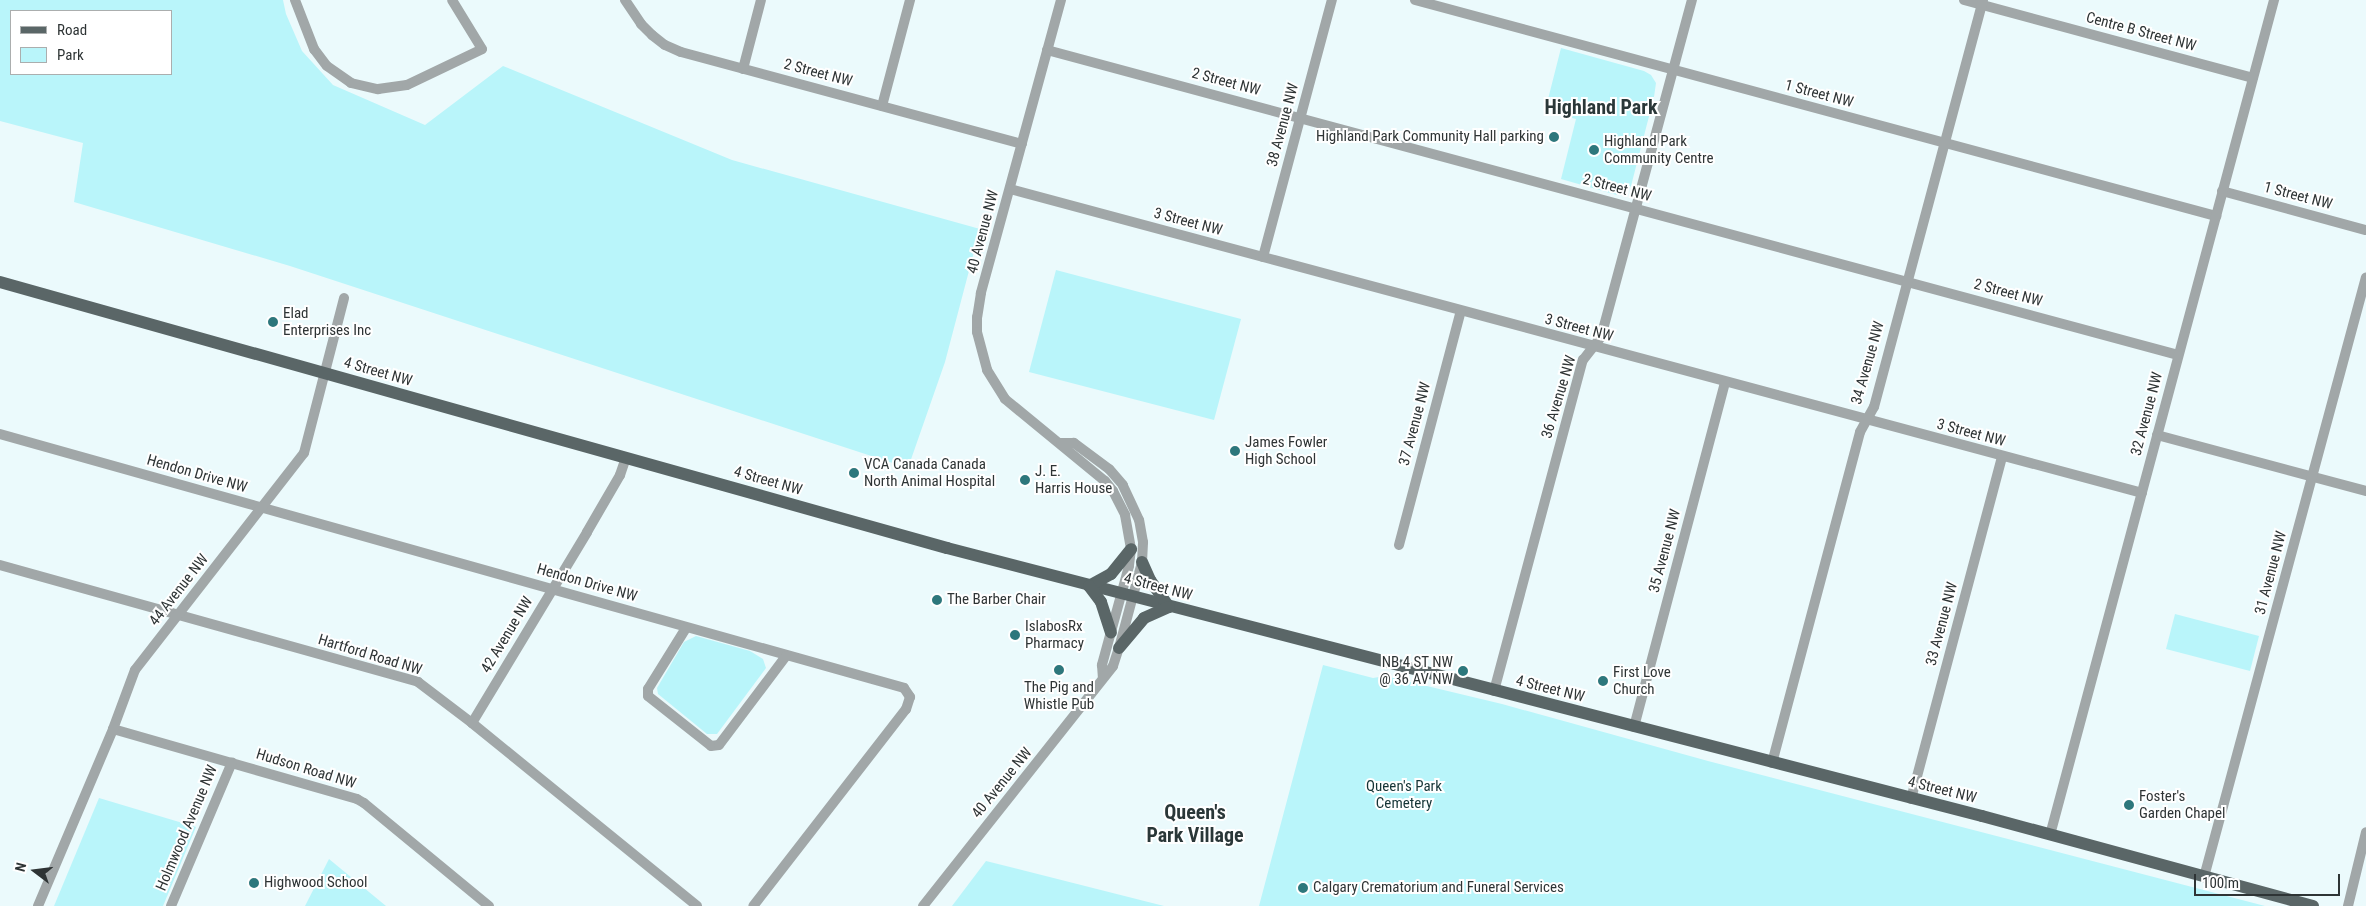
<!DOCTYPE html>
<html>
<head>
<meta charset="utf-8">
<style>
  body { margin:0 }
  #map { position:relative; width:2366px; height:906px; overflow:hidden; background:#ebfafc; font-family:"Roboto Condensed",sans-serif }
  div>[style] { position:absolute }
  .green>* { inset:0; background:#b9f5fa }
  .minor>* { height:10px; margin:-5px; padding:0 5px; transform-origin:5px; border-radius:5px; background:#a1a7a8 }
  .major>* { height:12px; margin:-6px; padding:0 6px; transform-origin:6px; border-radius:6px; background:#5a6667 }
  .dots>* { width:14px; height:14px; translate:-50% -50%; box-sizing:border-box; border:2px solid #fff; border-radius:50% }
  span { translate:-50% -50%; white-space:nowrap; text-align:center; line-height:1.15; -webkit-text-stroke:4px #fff; paint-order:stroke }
  .street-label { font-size:15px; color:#2e3435 }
  .poi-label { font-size:15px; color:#2e3435 }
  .right { translate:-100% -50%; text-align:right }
  .left { translate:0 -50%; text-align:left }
  .park-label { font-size:15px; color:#143436 }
  .district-label { font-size:20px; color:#2a3738; font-weight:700 }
  .legend { position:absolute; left:10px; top:10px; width:162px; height:65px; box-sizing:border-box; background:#fff; border:1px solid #abaeae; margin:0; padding:6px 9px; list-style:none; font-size:15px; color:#2e3435 }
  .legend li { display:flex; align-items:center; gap:10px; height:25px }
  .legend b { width:25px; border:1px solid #abaeae }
  .north { position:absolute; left:10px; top:846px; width:50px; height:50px; -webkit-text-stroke:4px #fff; paint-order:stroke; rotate:285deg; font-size:14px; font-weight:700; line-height:20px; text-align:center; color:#2e3435 }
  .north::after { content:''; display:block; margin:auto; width:18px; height:22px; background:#2e3435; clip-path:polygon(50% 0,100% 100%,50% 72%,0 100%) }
  .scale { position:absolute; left:2194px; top:874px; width:146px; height:22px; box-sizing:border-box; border:2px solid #2e3435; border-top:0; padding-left:6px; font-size:15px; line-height:18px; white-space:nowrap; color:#2e3435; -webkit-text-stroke:4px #fff; paint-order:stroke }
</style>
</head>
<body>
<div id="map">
  <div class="green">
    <i style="clip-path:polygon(evenodd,0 0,283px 0,286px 14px,302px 51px,333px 85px,425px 125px,503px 66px,732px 160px,980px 229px,945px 362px,908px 468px,290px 266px,74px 202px,83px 143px,0 121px,0 0,11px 11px,171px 11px,171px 74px,11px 74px,11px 11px)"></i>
    <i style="clip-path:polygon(1561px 48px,1644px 71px,1651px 75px,1656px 83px,1654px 97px,1631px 186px,1627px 192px,1617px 195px,1561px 179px,1576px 119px,1545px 111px)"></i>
    <i style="clip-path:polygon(1056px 270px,1241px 319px,1214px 420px,1029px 372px)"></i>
    <i style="clip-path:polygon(2175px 614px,2259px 636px,2250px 671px,2166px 649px)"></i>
    <i style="clip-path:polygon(696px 636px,750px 651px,763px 659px,766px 668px,717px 734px,707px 734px,658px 694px,657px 688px,684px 642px)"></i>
    <i style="clip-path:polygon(1323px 665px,1373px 678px,1385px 676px,1502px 704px,1708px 761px,2265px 906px,1259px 906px)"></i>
    <i style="clip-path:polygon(99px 798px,196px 827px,163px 906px,54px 906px)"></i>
    <i style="clip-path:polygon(329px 859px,386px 906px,305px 906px)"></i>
    <i style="clip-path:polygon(986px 861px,1164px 906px,952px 906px)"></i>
  </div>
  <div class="minor">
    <i style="left:295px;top:0;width:53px;rotate:68.8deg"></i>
    <i style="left:314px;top:49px;width:21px;rotate:53deg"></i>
    <i style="left:327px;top:66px;width:29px;rotate:35deg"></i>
    <i style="left:351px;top:83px;width:28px;rotate:13deg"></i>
    <i style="left:378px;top:89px;width:29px;rotate:-8deg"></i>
    <i style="left:407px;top:85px;width:83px;rotate:-25.6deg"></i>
    <i style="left:482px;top:49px;width:57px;rotate:-121.5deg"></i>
    <i style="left:625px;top:0;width:29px;rotate:56deg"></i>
    <i style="left:641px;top:24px;width:16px;rotate:45deg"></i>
    <i style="left:652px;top:35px;width:16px;rotate:38deg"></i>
    <i style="left:665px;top:45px;width:17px;rotate:24deg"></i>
    <i style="left:681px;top:52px;width:353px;rotate:15.1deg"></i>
    <i style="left:1061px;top:0;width:304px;rotate:105.3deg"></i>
    <i style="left:981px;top:293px;width:24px;rotate:99deg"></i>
    <i style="left:977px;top:317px;width:15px;rotate:90deg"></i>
    <i style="left:977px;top:332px;width:39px;rotate:75deg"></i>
    <i style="left:987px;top:370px;width:34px;rotate:58deg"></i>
    <i style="left:1005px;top:399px;width:129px;rotate:39.4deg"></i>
    <i style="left:1105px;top:481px;width:13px;rotate:51deg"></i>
    <i style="left:1113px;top:491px;width:27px;rotate:63deg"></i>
    <i style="left:1125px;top:515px;width:35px;rotate:80deg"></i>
    <i style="left:1131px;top:549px;width:17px;rotate:97deg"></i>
    <i style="left:1129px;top:566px;width:103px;rotate:105.3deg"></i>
    <i style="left:1102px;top:665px;width:13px;rotate:86deg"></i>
    <i style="left:1415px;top:0;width:830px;rotate:15.09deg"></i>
    <i style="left:1964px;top:0;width:299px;rotate:15.1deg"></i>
    <i style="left:1047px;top:50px;width:1171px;rotate:15.09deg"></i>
    <i style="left:743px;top:69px;width:71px;rotate:-75.4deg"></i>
    <i style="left:882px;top:106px;width:110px;rotate:-75.2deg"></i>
    <i style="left:1010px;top:189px;width:1172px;rotate:15.03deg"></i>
    <i style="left:2222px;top:191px;width:149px;rotate:15.2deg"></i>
    <i style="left:1263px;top:257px;width:266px;rotate:-75deg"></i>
    <i style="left:0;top:434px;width:939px;rotate:15.69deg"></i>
    <i style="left:904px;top:688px;width:11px;rotate:56deg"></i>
    <i style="left:910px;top:697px;width:13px;rotate:108deg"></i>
    <i style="left:906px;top:709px;width:249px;rotate:127.8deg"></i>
    <i style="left:2157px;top:435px;width:216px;rotate:15deg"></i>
    <i style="left:1399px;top:545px;width:242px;rotate:-75.2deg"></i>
    <i style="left:0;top:565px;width:434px;rotate:15.6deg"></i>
    <i style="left:418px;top:682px;width:68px;rotate:37.2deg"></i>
    <i style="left:472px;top:723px;width:290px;rotate:39.1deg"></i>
    <i style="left:686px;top:628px;width:72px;rotate:121.9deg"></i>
    <i style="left:648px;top:689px;width:7px;rotate:90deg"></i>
    <i style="left:648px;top:696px;width:80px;rotate:38.4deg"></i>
    <i style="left:711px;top:746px;width:8px;rotate:-7deg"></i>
    <i style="left:719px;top:745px;width:111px;rotate:-53deg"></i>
    <i style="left:1494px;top:691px;width:343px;rotate:-75deg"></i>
    <i style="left:1583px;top:360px;width:29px;rotate:-52deg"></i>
    <i style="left:1601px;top:337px;width:349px;rotate:-74.9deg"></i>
    <i style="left:472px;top:723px;width:223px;rotate:-58.9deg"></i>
    <i style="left:587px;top:532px;width:66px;rotate:-59.9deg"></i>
    <i style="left:620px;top:475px;width:18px;rotate:-71deg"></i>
    <i style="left:1634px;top:727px;width:356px;rotate:-75.2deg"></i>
    <i style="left:113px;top:729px;width:254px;rotate:16deg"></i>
    <i style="left:357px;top:799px;width:8px;rotate:30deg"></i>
    <i style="left:364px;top:803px;width:162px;rotate:39.5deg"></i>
    <i style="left:1772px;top:763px;width:342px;rotate:-75.1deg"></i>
    <i style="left:1860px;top:432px;width:29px;rotate:-61deg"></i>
    <i style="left:1874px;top:407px;width:421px;rotate:-75deg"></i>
    <i style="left:1911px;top:799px;width:354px;rotate:-75.1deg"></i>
    <i style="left:2050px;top:835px;width:865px;rotate:-74.98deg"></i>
    <i style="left:2204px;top:877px;width:621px;rotate:-74.89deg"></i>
    <i style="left:38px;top:906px;width:192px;rotate:-67deg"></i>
    <i style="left:113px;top:729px;width:63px;rotate:-69.6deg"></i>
    <i style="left:135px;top:670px;width:275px;rotate:-52.1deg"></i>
    <i style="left:304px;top:453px;width:160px;rotate:-75.5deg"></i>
    <i style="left:171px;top:906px;width:156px;rotate:-67deg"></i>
    <i style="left:923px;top:906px;width:306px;rotate:-51.6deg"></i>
    <i style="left:1113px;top:666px;width:19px;rotate:-72deg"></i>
    <i style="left:1119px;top:648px;width:89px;rotate:-75deg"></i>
    <i style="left:1142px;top:562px;width:20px;rotate:-87deg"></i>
    <i style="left:1143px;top:542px;width:22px;rotate:-100deg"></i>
    <i style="left:1139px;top:520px;width:38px;rotate:-115deg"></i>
    <i style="left:1123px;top:485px;width:21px;rotate:-131deg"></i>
    <i style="left:1109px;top:469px;width:44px;rotate:-143.4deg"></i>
    <i style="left:1074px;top:443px;width:13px;rotate:180deg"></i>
    <i style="left:2348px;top:906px;width:76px;rotate:-76.3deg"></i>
  </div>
  <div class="major">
    <i style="left:0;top:282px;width:984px;rotate:15.69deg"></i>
    <i style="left:947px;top:548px;width:1069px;rotate:14.52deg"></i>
    <i style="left:1982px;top:816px;width:343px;rotate:15.2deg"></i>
    <i style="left:1142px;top:562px;width:20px;rotate:66deg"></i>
    <i style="left:1150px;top:580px;width:33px;rotate:55deg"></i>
    <i style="left:1089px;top:586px;width:25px;rotate:-29deg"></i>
    <i style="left:1111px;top:574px;width:32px;rotate:-51deg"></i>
    <i style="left:1089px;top:586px;width:20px;rotate:53deg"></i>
    <i style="left:1101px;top:602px;width:32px;rotate:72deg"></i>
    <i style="left:1119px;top:648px;width:39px;rotate:-50deg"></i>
    <i style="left:1144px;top:618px;width:27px;rotate:-24deg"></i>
  </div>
  <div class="dots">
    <i style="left:1554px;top:137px;background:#2d777c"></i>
    <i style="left:1594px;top:150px;background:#2d777c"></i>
    <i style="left:273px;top:322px;background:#2d777c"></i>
    <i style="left:1235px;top:451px;background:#2d777c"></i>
    <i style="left:854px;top:473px;background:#2d777c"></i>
    <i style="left:1025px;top:480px;background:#2d777c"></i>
    <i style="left:937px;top:600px;background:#2d777c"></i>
    <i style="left:1015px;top:635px;background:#2d777c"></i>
    <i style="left:1059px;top:670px;background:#2d777c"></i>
    <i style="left:1463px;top:671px;background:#2d777c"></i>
    <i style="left:1603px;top:681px;background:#2d777c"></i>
    <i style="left:2129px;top:805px;background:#2d777c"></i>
    <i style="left:254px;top:883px;background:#2d777c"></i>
    <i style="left:1303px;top:888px;background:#2d777c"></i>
  </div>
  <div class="street-label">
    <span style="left:2141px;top:32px;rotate:15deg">Centre B Street NW</span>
    <span style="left:818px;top:73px;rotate:15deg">2 Street NW</span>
    <span style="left:1226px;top:82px;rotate:15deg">2 Street NW</span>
    <span style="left:1819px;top:94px;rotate:15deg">1 Street NW</span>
    <span style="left:1283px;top:125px;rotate:-75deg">38 Avenue NW</span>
    <span style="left:1617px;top:188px;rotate:15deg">2 Street NW</span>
    <span style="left:2298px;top:196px;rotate:15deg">1 Street NW</span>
    <span style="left:1188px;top:222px;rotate:15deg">3 Street NW</span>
    <span style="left:983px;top:232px;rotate:-75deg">40 Avenue NW</span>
    <span style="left:2008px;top:293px;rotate:15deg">2 Street NW</span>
    <span style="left:1579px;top:328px;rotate:15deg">3 Street NW</span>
    <span style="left:1868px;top:363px;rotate:-74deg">34 Avenue NW</span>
    <span style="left:378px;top:372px;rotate:16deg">4 Street NW</span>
    <span style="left:1559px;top:397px;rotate:-73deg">36 Avenue NW</span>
    <span style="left:2147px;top:414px;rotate:-75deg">32 Avenue NW</span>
    <span style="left:1415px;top:424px;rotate:-75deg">37 Avenue NW</span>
    <span style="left:1971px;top:433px;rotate:15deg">3 Street NW</span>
    <span style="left:197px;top:474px;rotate:16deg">Hendon Drive NW</span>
    <span style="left:768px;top:481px;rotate:16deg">4 Street NW</span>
    <span style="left:1665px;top:551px;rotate:-75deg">35 Avenue NW</span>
    <span style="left:2271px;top:573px;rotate:-75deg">31 Avenue NW</span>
    <span style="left:587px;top:583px;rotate:16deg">Hendon Drive NW</span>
    <span style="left:1158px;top:587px;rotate:15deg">4 Street NW</span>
    <span style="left:179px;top:590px;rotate:-52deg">44 Avenue NW</span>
    <span style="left:1942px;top:624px;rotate:-75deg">33 Avenue NW</span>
    <span style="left:507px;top:635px;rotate:-59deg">42 Avenue NW</span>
    <span style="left:370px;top:655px;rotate:17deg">Hartford Road NW</span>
    <span style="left:1550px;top:689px;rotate:14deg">4 Street NW</span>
    <span style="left:306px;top:769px;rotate:17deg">Hudson Road NW</span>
    <span style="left:1002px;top:783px;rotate:-51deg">40 Avenue NW</span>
    <span style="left:1942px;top:790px;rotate:14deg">4 Street NW</span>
    <span style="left:187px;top:828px;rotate:-67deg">Holmwood Avenue NW</span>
  </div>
  <div class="poi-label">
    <span class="right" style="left:1544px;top:137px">Highland Park Community Hall parking</span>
    <span class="left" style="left:1604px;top:150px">Highland Park<br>Community Centre</span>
    <span class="left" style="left:283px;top:322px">Elad<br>Enterprises Inc</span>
    <span class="left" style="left:1245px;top:451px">James Fowler<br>High School</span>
    <span class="left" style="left:864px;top:473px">VCA Canada Canada<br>North Animal Hospital</span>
    <span class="left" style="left:1035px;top:480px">J. E.<br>Harris House</span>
    <span class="left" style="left:947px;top:600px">The Barber Chair</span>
    <span class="left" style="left:1025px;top:635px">IslabosRx<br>Pharmacy</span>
    <span class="right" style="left:1453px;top:671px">NB 4 ST NW<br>@ 36 AV NW</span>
    <span class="left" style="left:1613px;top:681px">First Love<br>Church</span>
    <span style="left:1059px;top:696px">The Pig and<br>Whistle Pub</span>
    <span class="left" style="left:2139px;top:805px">Foster's<br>Garden Chapel</span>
    <span class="left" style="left:264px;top:883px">Highwood School</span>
    <span class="left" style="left:1313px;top:888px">Calgary Crematorium and Funeral Services</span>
  </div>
  <div class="park-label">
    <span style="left:1404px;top:795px">Queen's Park<br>Cemetery</span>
  </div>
  <div class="district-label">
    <span style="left:1601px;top:107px">Highland Park</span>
    <span style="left:1195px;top:824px">Queen's<br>Park Village</span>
  </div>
  <ul class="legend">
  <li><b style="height:6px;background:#5a6667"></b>Road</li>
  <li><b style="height:14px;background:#b9f5fa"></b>Park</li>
  </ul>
  <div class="north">N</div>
  <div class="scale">100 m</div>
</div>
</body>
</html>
